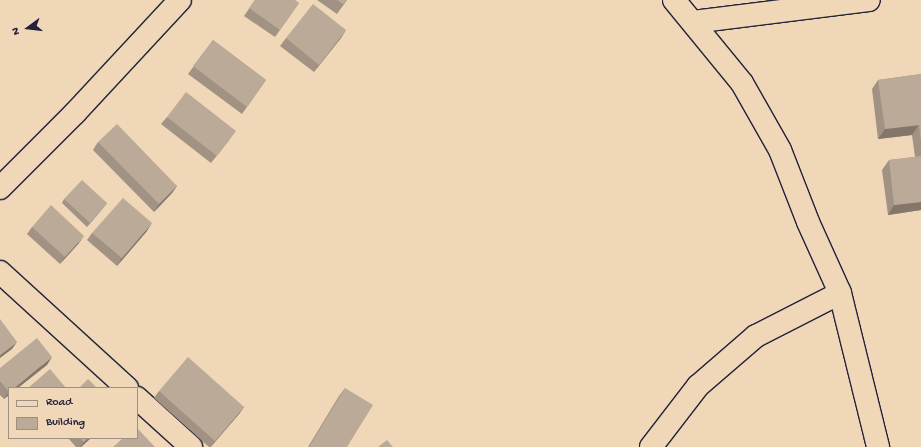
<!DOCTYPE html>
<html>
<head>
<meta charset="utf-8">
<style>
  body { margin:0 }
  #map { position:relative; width:921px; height:447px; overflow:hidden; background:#efd7b7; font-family:"Gochi Hand",sans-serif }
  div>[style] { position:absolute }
  .roads { filter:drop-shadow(1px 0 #22223b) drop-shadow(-1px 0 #22223b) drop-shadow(0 1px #22223b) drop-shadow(0 -1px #22223b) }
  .minor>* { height:22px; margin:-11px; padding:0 11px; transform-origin:11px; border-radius:11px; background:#efd7b7 }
  .wall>* { inset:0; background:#a29283 }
  .shaded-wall>* { inset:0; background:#84776a }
  .building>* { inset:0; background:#bcaa98 }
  span { translate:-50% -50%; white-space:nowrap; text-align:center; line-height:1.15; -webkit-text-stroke:3px #efd7b7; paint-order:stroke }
  .legend { position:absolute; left:8px; top:387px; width:130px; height:52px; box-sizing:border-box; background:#efd7b7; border:1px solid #9d8f85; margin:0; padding:5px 7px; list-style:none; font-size:12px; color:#22223b }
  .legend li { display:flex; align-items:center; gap:8px; height:20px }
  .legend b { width:20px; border:1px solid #9d8f85 }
  .north { position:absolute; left:8px; top:8px; width:40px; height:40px; -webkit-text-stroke:3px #efd7b7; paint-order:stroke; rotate:255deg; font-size:11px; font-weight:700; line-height:16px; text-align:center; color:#22223b }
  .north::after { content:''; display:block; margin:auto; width:14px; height:18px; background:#22223b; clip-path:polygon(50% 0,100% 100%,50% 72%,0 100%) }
</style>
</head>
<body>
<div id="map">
  <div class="roads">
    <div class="minor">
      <i style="left:674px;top:0;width:107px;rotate:50.7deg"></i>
      <i style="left:742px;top:83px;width:77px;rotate:60.4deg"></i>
      <i style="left:780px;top:150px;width:77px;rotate:68.7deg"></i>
      <i style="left:808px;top:222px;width:78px;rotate:65.7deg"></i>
      <i style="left:840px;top:293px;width:159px;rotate:76.1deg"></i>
      <i style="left:693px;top:22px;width:177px;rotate:-7.1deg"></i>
      <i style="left:0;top:188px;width:106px;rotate:-45deg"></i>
      <i style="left:75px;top:113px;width:154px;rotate:-47.1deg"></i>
      <i style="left:0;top:272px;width:172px;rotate:42.4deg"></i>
      <i style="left:137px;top:398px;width:73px;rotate:42.2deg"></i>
      <i style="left:651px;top:447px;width:77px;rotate:-52.4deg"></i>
      <i style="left:698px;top:386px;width:77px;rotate:-40.8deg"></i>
      <i style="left:756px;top:336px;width:94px;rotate:-27.1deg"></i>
    </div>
  </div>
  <div class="wall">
    <i style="clip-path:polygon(255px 0,299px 3px,275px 37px,244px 16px)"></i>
    <i style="clip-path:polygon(317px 0,347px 0,337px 14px)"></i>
    <i style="clip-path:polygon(346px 30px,314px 72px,280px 46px,286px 38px)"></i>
    <i style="clip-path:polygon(213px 40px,266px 80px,242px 114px,188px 74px)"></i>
    <i style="clip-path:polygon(921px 74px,921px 210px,888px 215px,882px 170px,889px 160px,915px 157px,912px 135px,878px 139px,872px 89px,878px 80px)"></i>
    <i style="clip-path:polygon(167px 117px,230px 139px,211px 163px,161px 124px)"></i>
    <i style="clip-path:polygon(98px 142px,177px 186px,172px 193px,154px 212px,93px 150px)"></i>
    <i style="clip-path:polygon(64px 199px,107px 203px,87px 227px,62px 203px)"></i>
    <i style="clip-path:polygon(32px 227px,79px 243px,60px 264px,27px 234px)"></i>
    <i style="clip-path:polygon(147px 231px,117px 266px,87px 240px,92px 233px)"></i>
    <i style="clip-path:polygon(47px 365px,9px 388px,9px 395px,4px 399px,0 395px,0 368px)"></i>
    <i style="clip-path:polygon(345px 388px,347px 447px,308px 447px,339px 396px)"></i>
    <i style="clip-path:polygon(159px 391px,244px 407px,239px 414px,211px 447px,209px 447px,154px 398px)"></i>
    <i style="clip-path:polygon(68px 438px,91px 438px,81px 447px,76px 447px)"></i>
  </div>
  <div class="shaded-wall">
    <i style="clip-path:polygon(346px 30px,341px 38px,314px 72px,319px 65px)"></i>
    <i style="clip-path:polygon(919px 125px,912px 135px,878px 139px,885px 129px)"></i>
    <i style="clip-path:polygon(177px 186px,172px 193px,154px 212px,159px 204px)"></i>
    <i style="clip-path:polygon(921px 202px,921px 210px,888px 215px,894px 205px)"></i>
    <i style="clip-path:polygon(107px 203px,104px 207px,87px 227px,90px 223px)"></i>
    <i style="clip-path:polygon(152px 223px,147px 231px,117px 266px,122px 258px)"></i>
    <i style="clip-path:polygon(84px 236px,79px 243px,60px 264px,65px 257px)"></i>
    <i style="clip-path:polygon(17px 342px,12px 349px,0 358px,0 355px)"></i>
    <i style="clip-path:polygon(52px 357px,47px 365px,18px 388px,14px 388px)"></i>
    <i style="clip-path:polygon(9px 392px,9px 395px,4px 399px)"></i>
    <i style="clip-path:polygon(244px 407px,239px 414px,210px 447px,215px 441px)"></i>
    <i style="clip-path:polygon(88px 438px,91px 438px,81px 447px,80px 447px,84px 442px)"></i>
  </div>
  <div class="building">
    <i style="clip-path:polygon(255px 0,295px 0,299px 3px,280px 30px,249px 8px)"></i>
    <i style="clip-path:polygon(337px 0,347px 0,343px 4px)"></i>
    <i style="clip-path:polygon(313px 4px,346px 30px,319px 65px,286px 38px)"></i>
    <i style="clip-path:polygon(213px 40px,266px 80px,247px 107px,193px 66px)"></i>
    <i style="clip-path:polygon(921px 74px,921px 142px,919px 125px,885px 129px,878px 80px)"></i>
    <i style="clip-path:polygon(186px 92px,236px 131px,217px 156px,167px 117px)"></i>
    <i style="clip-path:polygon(117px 124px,177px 186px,159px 204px,98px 142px)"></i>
    <i style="clip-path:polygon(921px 156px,921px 202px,894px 205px,889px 160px)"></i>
    <i style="clip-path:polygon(82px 180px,107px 203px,90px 223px,64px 199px)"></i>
    <i style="clip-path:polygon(123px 198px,152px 223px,122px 258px,92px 233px)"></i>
    <i style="clip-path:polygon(51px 205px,84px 236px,65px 257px,32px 227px)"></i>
    <i style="clip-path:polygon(0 319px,17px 342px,0 355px)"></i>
    <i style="clip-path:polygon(37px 338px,52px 357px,14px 388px,9px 388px,9px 392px,0 381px,0 368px)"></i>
    <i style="clip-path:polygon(188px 357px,244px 407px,215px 441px,159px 391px)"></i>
    <i style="clip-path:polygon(50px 369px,66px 388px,28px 388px)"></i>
    <i style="clip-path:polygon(88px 379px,97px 388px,79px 388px)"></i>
    <i style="clip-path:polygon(345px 388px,373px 405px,347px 447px,309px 447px)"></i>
    <i style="clip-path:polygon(137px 428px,155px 447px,113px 447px,123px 438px,137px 438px)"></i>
    <i style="clip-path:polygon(80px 438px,88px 438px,84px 442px)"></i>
    <i style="clip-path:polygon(387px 440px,393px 447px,378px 447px)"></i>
  </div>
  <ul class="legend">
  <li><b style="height:5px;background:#efd7b7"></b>Road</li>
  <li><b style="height:11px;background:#bcaa98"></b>Building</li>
  </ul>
  <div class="north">N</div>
</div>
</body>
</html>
